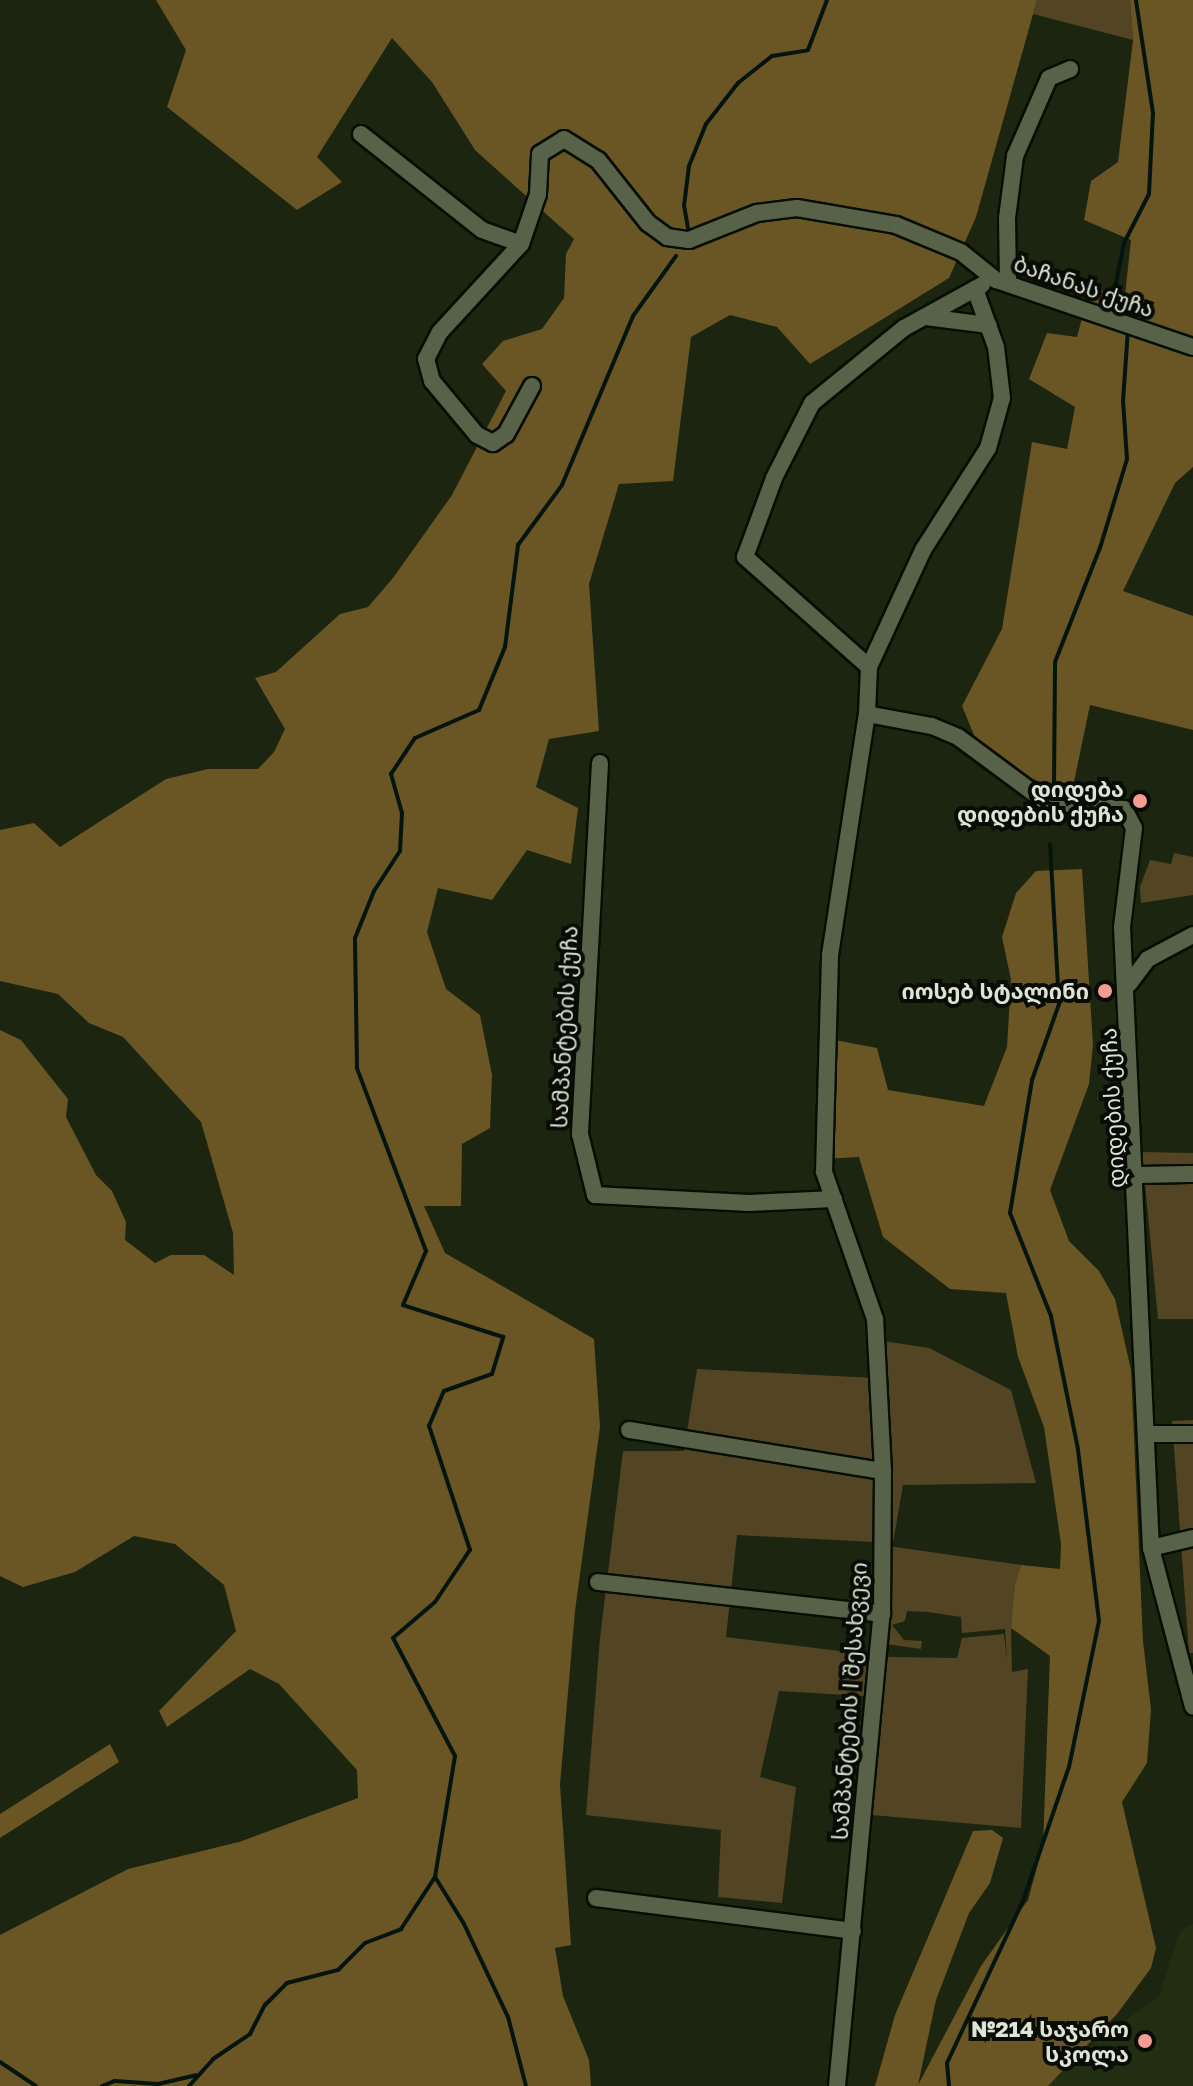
<!DOCTYPE html>
<html>
<head>
<meta charset="utf-8">
<style>
  body { margin:0 }
  #map { position:relative; width:1193px; height:2086px; overflow:hidden; background:#1c250f; font-family:"Golos Text","Noto Sans Georgian",sans-serif }
  div>[style] { position:absolute }
  .built>* { inset:0; background:#222e11 }
  .green>* { inset:0; background:#534523 }
  .forest>* { inset:0; background:#6a5524 }
  .stream>* { height:4px; margin:-2px; padding:0 2px; transform-origin:2px; border-radius:2px; background:#04150f }
  .roads { filter:drop-shadow(2px 0 #060e00) drop-shadow(-2px 0 #060e00) drop-shadow(0 2px #060e00) drop-shadow(0 -2px #060e00) }
  .minor>* { height:16px; margin:-8px; padding:0 8px; transform-origin:8px; border-radius:8px; background:#576249 }
  .dots>* { width:22px; height:22px; translate:-50% -50%; box-sizing:border-box; border:4px solid #080c04; border-radius:50% }
  span { translate:-50% -50%; white-space:nowrap; text-align:center; line-height:1.15; -webkit-text-stroke:8px #080c04; paint-order:stroke }
  .street-label { font-size:22px; color:#dde3d5 }
  .poi-label { font-size:22px; color:#dde3d5; font-weight:700 }
  .right { translate:-100% -50%; text-align:right }
</style>
</head>
<body>
<div id="map">
  <div class="built">
    <i style="clip-path:polygon(1193px 1924px,1193px 2086px,1036px 2086px,1159px 1996px,1180px 1931px)"></i>
  </div>
  <div class="green">
    <i style="clip-path:polygon(1037px 0,1130px 0,1133px 40px,1033px 14px)"></i>
    <i style="clip-path:polygon(1174px 853px,1193px 857px,1193px 895px,1141px 903px,1140px 887px,1150px 860px,1171px 864px)"></i>
    <i style="clip-path:polygon(1142px 1152px,1193px 1153px,1193px 1319px,1158px 1319px)"></i>
    <i style="clip-path:polygon(870px 1339px,929px 1348px,1011px 1390px,1036px 1483px,903px 1485px,893px 1543px,737px 1535px,726px 1637px,889px 1657px,957px 1658px,962px 1638px,1004px 1634px,1007px 1660px,1005px 1629px,962px 1633px,961px 1617px,928px 1612px,907px 1611px,905px 1621px,892px 1625px,904px 1640px,922px 1641px,921px 1649px,886px 1644px,888px 1546px,1021px 1565px,1011px 1628px,1012px 1672px,1028px 1669px,1021px 1828px,872px 1815px,880px 1697px,779px 1691px,760px 1777px,796px 1787px,782px 1903px,718px 1897px,721px 1830px,586px 1815px,600px 1638px,623px 1451px,684px 1451px,697px 1369px,874px 1378px)"></i>
    <i style="clip-path:polygon(1193px 1420px,1193px 1653px,1189px 1653px,1172px 1421px)"></i>
  </div>
  <div class="forest">
    <i style="clip-path:polygon(156px 0,1037px 0,976px 217px,949px 278px,810px 364px,777px 327px,730px 315px,691px 337px,673px 481px,619px 484px,589px 584px,599px 731px,549px 739px,536px 787px,578px 808px,571px 864px,527px 850px,492px 900px,438px 888px,427px 932px,446px 989px,480px 1015px,492px 1075px,490px 1128px,462px 1144px,461px 1206px,424px 1206px,445px 1253px,594px 1339px,600px 1427px,575px 1611px,560px 1785px,571px 1945px,555px 1948px,563px 1996px,589px 2060px,591px 2086px,0 2086px,0 1935px,128px 1869px,239px 1842px,358px 1798px,357px 1770px,279px 1684px,250px 1669px,167px 1727px,159px 1711px,236px 1631px,224px 1585px,175px 1544px,134px 1536px,75px 1572px,23px 1587px,0 1576px,0 1030px,21px 1040px,68px 1099px,66px 1117px,96px 1175px,112px 1191px,126px 1222px,125px 1240px,155px 1263px,171px 1255px,204px 1255px,234px 1275px,233px 1233px,201px 1122px,123px 1037px,89px 1023px,58px 994px,0 981px,0 830px,34px 823px,60px 847px,166px 779px,208px 769px,258px 769px,274px 752px,285px 729px,255px 678px,276px 672px,340px 614px,368px 607px,393px 578px,452px 495px,506px 391px,482px 364px,503px 341px,542px 329px,564px 298px,566px 254px,574px 239px,475px 150px,432px 82px,392px 38px,317px 157px,342px 182px,297px 210px,167px 107px,186px 50px)"></i>
    <i style="clip-path:polygon(1130px 0,1193px 0,1193px 467px,1175px 483px,1123px 591px,1193px 616px,1193px 730px,1090px 705px,1074px 782px,1047px 786px,981px 752px,962px 706px,1002px 629px,1032px 442px,1067px 449px,1075px 407px,1029px 379px,1047px 333px,1077px 337px,1090px 288px,1125px 295px,1131px 240px,1084px 220px,1091px 181px,1118px 162px,1133px 40px)"></i>
    <i style="clip-path:polygon(1082px 869px,1093px 1045px,1089px 1084px,1050px 1190px,1069px 1241px,1099px 1271px,1115px 1299px,1131px 1370px,1143px 1641px,1151px 1710px,1147px 1763px,1122px 1802px,1156px 1948px,1151px 1968px,1117px 2014px,1048px 2086px,875px 2086px,895px 2015px,973px 1831px,992px 1830px,1003px 1838px,990px 1883px,969px 1913px,936px 2000px,918px 2085px,981px 1966px,1028px 1900px,1043px 1845px,1050px 1656px,1011px 1628px,1015px 1585px,1021px 1565px,1060px 1569px,1061px 1544px,1044px 1427px,1018px 1357px,1006px 1293px,950px 1289px,883px 1237px,859px 1157px,823px 1159px,819px 1037px,877px 1048px,888px 1090px,984px 1106px,1007px 1047px,1011px 980px,1002px 937px,1016px 893px,1036px 871px)"></i>
    <i style="clip-path:polygon(110px 1744px,119px 1762px,0 1838px,0 1814px)"></i>
  </div>
  <div class="stream">
    <i style="left:688px;top:228px;width:22px;rotate:-100deg"></i>
    <i style="left:684px;top:206px;width:40px;rotate:-82.9deg"></i>
    <i style="left:689px;top:166px;width:45px;rotate:-68deg"></i>
    <i style="left:706px;top:124px;width:52px;rotate:-52deg"></i>
    <i style="left:738px;top:83px;width:43px;rotate:-38.5deg"></i>
    <i style="left:772px;top:56px;width:36px;rotate:-9deg"></i>
    <i style="left:808px;top:50px;width:53px;rotate:-69.2deg"></i>
    <i style="left:1125px;top:317px;width:35px;rotate:-105deg"></i>
    <i style="left:1116px;top:283px;width:41px;rotate:-78.7deg"></i>
    <i style="left:1124px;top:243px;width:55px;rotate:-63deg"></i>
    <i style="left:1149px;top:194px;width:81px;rotate:-87.2deg"></i>
    <i style="left:1153px;top:113px;width:114px;rotate:-98.6deg"></i>
    <i style="left:1054px;top:782px;width:120px;rotate:-89.5deg"></i>
    <i style="left:1055px;top:662px;width:123px;rotate:-68.5deg"></i>
    <i style="left:1100px;top:548px;width:93px;rotate:-73.1deg"></i>
    <i style="left:1127px;top:459px;width:58px;rotate:-93.9deg"></i>
    <i style="left:1123px;top:401px;width:71px;rotate:-86deg"></i>
    <i style="left:435px;top:1877px;width:55px;rotate:58.3deg"></i>
    <i style="left:464px;top:1924px;width:103px;rotate:64.7deg"></i>
    <i style="left:508px;top:2017px;width:71px;rotate:75.4deg"></i>
    <i style="left:0;top:2062px;width:43px;rotate:33.7deg"></i>
    <i style="left:102px;top:2086px;width:14px;rotate:-21deg"></i>
    <i style="left:115px;top:2081px;width:43px;rotate:4deg"></i>
    <i style="left:158px;top:2084px;width:39px;rotate:-13deg"></i>
    <i style="left:189px;top:2086px;width:36px;rotate:-48deg"></i>
    <i style="left:213px;top:2059px;width:45px;rotate:-34deg"></i>
    <i style="left:250px;top:2034px;width:33px;rotate:-63deg"></i>
    <i style="left:265px;top:2005px;width:31px;rotate:-45deg"></i>
    <i style="left:287px;top:1983px;width:53px;rotate:-14.3deg"></i>
    <i style="left:338px;top:1970px;width:38px;rotate:-45deg"></i>
    <i style="left:365px;top:1943px;width:39px;rotate:-21deg"></i>
    <i style="left:401px;top:1929px;width:62px;rotate:-56.8deg"></i>
    <i style="left:435px;top:1877px;width:123px;rotate:-80.6deg"></i>
    <i style="left:455px;top:1756px;width:133px;rotate:-117.7deg"></i>
    <i style="left:393px;top:1638px;width:55px;rotate:-40.6deg"></i>
    <i style="left:435px;top:1602px;width:63px;rotate:-56.1deg"></i>
    <i style="left:470px;top:1550px;width:131px;rotate:-108.3deg"></i>
    <i style="left:429px;top:1426px;width:38px;rotate:-67deg"></i>
    <i style="left:444px;top:1391px;width:51px;rotate:-19.5deg"></i>
    <i style="left:492px;top:1374px;width:39px;rotate:-73deg"></i>
    <i style="left:503px;top:1337px;width:105px;rotate:-162.3deg"></i>
    <i style="left:403px;top:1305px;width:59px;rotate:-66.9deg"></i>
    <i style="left:426px;top:1251px;width:196px;rotate:-110.7deg"></i>
    <i style="left:357px;top:1068px;width:130px;rotate:-90.9deg"></i>
    <i style="left:355px;top:938px;width:51px;rotate:-68deg"></i>
    <i style="left:374px;top:891px;width:48px;rotate:-57deg"></i>
    <i style="left:400px;top:851px;width:38px;rotate:-87deg"></i>
    <i style="left:402px;top:813px;width:41px;rotate:-105.8deg"></i>
    <i style="left:391px;top:774px;width:43px;rotate:-56.3deg"></i>
    <i style="left:415px;top:738px;width:70px;rotate:-23.6deg"></i>
    <i style="left:479px;top:710px;width:68px;rotate:-67.6deg"></i>
    <i style="left:505px;top:647px;width:103px;rotate:-82.7deg"></i>
    <i style="left:518px;top:545px;width:74px;rotate:-53.7deg"></i>
    <i style="left:562px;top:485px;width:183px;rotate:-67.2deg"></i>
    <i style="left:633px;top:316px;width:74px;rotate:-54.4deg"></i>
    <i style="left:949px;top:2086px;width:23px;rotate:-95deg"></i>
    <i style="left:947px;top:2063px;width:179px;rotate:-64.9deg"></i>
    <i style="left:1023px;top:1901px;width:142px;rotate:-71.1deg"></i>
    <i style="left:1069px;top:1767px;width:149px;rotate:-78.4deg"></i>
    <i style="left:1099px;top:1621px;width:173px;rotate:-97deg"></i>
    <i style="left:1078px;top:1449px;width:136px;rotate:-101.5deg"></i>
    <i style="left:1051px;top:1316px;width:111px;rotate:-111.7deg"></i>
    <i style="left:1010px;top:1213px;width:135px;rotate:-80.6deg"></i>
    <i style="left:1032px;top:1080px;width:81px;rotate:-70.4deg"></i>
    <i style="left:1059px;top:1004px;width:160px;rotate:-93.2deg"></i>
  </div>
  <div class="roads">
    <div class="minor">
      <i style="left:361px;top:134px;width:154px;rotate:38.4deg"></i>
      <i style="left:482px;top:230px;width:41px;rotate:19.7deg"></i>
      <i style="left:1008px;top:281px;width:63px;rotate:-90.9deg"></i>
      <i style="left:1007px;top:218px;width:63px;rotate:-82.6deg"></i>
      <i style="left:1015px;top:156px;width:85px;rotate:-66.4deg"></i>
      <i style="left:1049px;top:78px;width:23px;rotate:-23deg"></i>
      <i style="left:926px;top:317px;width:63px;rotate:7.4deg"></i>
      <i style="left:532px;top:386px;width:55px;rotate:118.4deg"></i>
      <i style="left:506px;top:434px;width:16px;rotate:145deg"></i>
      <i style="left:493px;top:443px;width:18px;rotate:-153deg"></i>
      <i style="left:477px;top:435px;width:70px;rotate:-129.8deg"></i>
      <i style="left:432px;top:381px;width:23px;rotate:-105deg"></i>
      <i style="left:426px;top:359px;width:30px;rotate:-63deg"></i>
      <i style="left:440px;top:332px;width:120px;rotate:-47.4deg"></i>
      <i style="left:521px;top:244px;width:53px;rotate:-71.2deg"></i>
      <i style="left:538px;top:194px;width:40px;rotate:-87.1deg"></i>
      <i style="left:540px;top:154px;width:28px;rotate:-32deg"></i>
      <i style="left:564px;top:139px;width:40px;rotate:32deg"></i>
      <i style="left:598px;top:160px;width:80px;rotate:51.6deg"></i>
      <i style="left:648px;top:223px;width:24px;rotate:36deg"></i>
      <i style="left:667px;top:237px;width:22px;rotate:8deg"></i>
      <i style="left:689px;top:240px;width:73px;rotate:-21.7deg"></i>
      <i style="left:757px;top:213px;width:40px;rotate:-7.1deg"></i>
      <i style="left:797px;top:208px;width:100px;rotate:9.7deg"></i>
      <i style="left:896px;top:225px;width:70px;rotate:22.6deg"></i>
      <i style="left:961px;top:252px;width:45px;rotate:38.7deg"></i>
      <i style="left:996px;top:280px;width:208px;rotate:18.8deg"></i>
      <i style="left:869px;top:667px;width:166px;rotate:-138.4deg"></i>
      <i style="left:745px;top:557px;width:84px;rotate:-69.8deg"></i>
      <i style="left:774px;top:478px;width:84px;rotate:-63.1deg"></i>
      <i style="left:812px;top:403px;width:119px;rotate:-39.2deg"></i>
      <i style="left:904px;top:328px;width:89px;rotate:-28.9deg"></i>
      <i style="left:867px;top:714px;width:66px;rotate:10.5deg"></i>
      <i style="left:932px;top:726px;width:28px;rotate:23deg"></i>
      <i style="left:958px;top:737px;width:109px;rotate:36.5deg"></i>
      <i style="left:1046px;top:802px;width:78px;rotate:5.1deg"></i>
      <i style="left:1124px;top:809px;width:21px;rotate:62deg"></i>
      <i style="left:1134px;top:828px;width:100px;rotate:96.9deg"></i>
      <i style="left:1122px;top:927px;width:622px;rotate:87.33deg"></i>
      <i style="left:1151px;top:1548px;width:164px;rotate:75.2deg"></i>
      <i style="left:600px;top:763px;width:372px;rotate:93.1deg"></i>
      <i style="left:580px;top:1134px;width:63px;rotate:76.2deg"></i>
      <i style="left:595px;top:1195px;width:154px;rotate:3deg"></i>
      <i style="left:749px;top:1203px;width:85px;rotate:-2.7deg"></i>
      <i style="left:1129px;top:984px;width:31px;rotate:-53deg"></i>
      <i style="left:1148px;top:959px;width:51px;rotate:-28.1deg"></i>
      <i style="left:1135px;top:1175px;width:58px;rotate:-1deg"></i>
      <i style="left:629px;top:1430px;width:257px;rotate:9.2deg"></i>
      <i style="left:1149px;top:1434px;width:44px"></i>
      <i style="left:1151px;top:1548px;width:43px;rotate:-13.4deg"></i>
      <i style="left:598px;top:1582px;width:286px;rotate:6.4deg"></i>
      <i style="left:596px;top:1898px;width:259px;rotate:7.3deg"></i>
      <i style="left:837px;top:2086px;width:474px;rotate:-84.6deg"></i>
      <i style="left:882px;top:1614px;width:143px;rotate:-89.6deg"></i>
      <i style="left:883px;top:1471px;width:152px;rotate:-93deg"></i>
      <i style="left:875px;top:1319px;width:156px;rotate:-109.1deg"></i>
      <i style="left:824px;top:1172px;width:217px;rotate:-88.4deg"></i>
      <i style="left:830px;top:955px;width:244px;rotate:-81.3deg"></i>
      <i style="left:867px;top:714px;width:47px;rotate:-87.6deg"></i>
      <i style="left:869px;top:667px;width:129px;rotate:-65.2deg"></i>
      <i style="left:923px;top:550px;width:121px;rotate:-57.5deg"></i>
      <i style="left:988px;top:448px;width:52px;rotate:-74.4deg"></i>
      <i style="left:1002px;top:398px;width:51px;rotate:-96.7deg"></i>
      <i style="left:996px;top:347px;width:62px;rotate:-109.9deg"></i>
    </div>
  </div>
  <div class="dots">
    <i style="left:1140px;top:801px;background:#f59c93"></i>
    <i style="left:1105px;top:991px;background:#f59c93"></i>
    <i style="left:1145px;top:2041px;background:#f59c93"></i>
  </div>
  <div class="street-label">
    <span style="left:1084px;top:286px;rotate:19deg">ბაჩანას ქუჩა</span>
    <span style="left:564px;top:1027px;rotate:-87deg">სამპანტების ქუჩა</span>
    <span style="left:1112px;top:1108px;rotate:-93deg">დიდების ქუჩა</span>
    <span style="left:849px;top:1701px;rotate:-86deg">სამპანტების I შესახვევი</span>
  </div>
  <div class="poi-label">
    <span class="right" style="left:1124px;top:801px">დიდება<br>დიდების ქუჩა</span>
    <span class="right" style="left:1089px;top:991px">იოსებ სტალინი</span>
    <span class="right" style="left:1129px;top:2041px">№214 საჯარო<br>სკოლა</span>
  </div>
</div>
</body>
</html>
